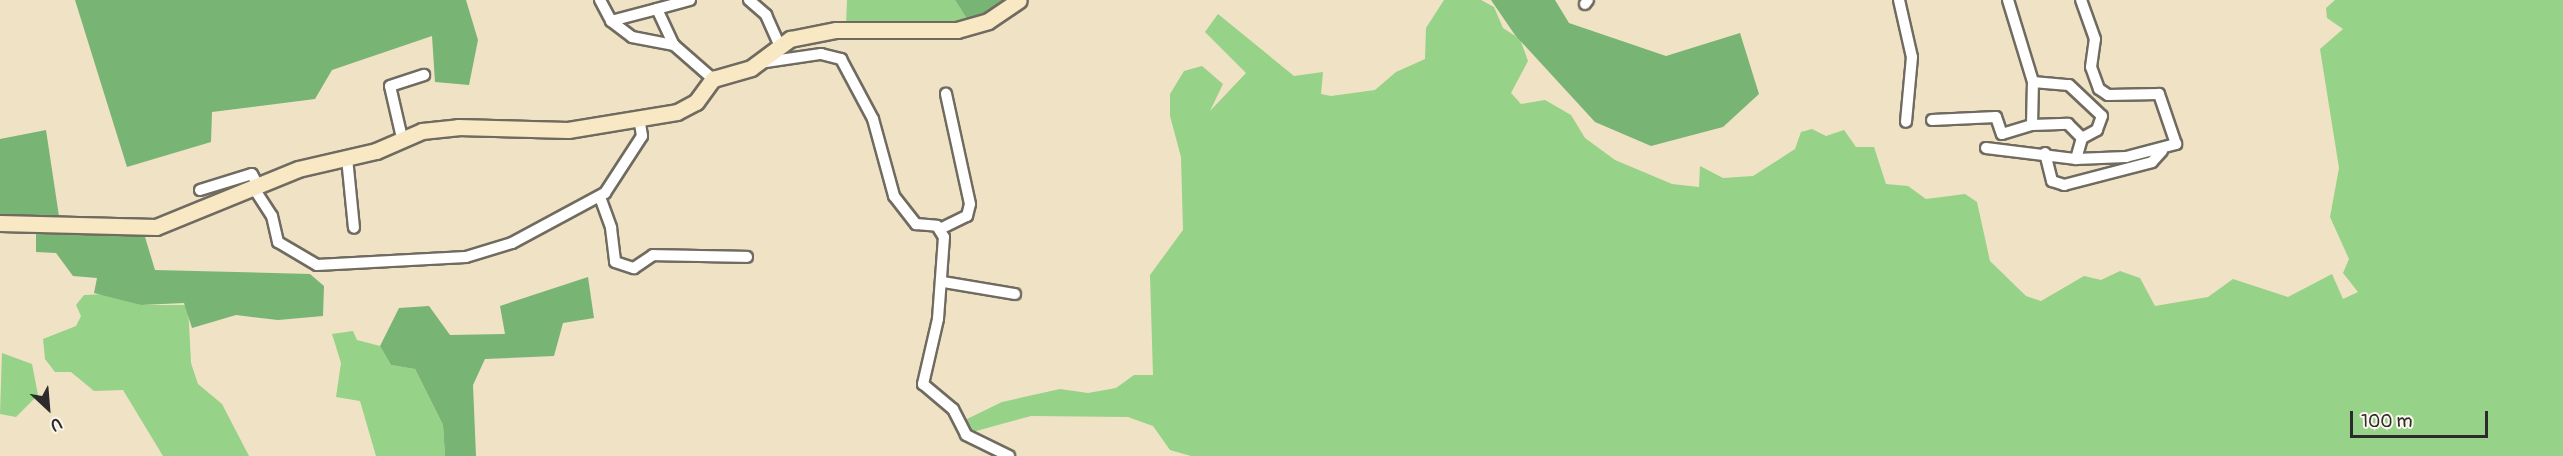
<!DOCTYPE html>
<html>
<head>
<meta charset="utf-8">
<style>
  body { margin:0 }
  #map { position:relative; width:2563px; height:456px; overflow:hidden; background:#f0e2c4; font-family:Pangolin,sans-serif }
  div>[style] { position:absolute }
  .green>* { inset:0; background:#96d287 }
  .forest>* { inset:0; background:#78b474 }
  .roads { filter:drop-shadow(2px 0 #706b61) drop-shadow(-2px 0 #706b61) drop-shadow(0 2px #706b61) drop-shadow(0 -2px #706b61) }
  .street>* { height:10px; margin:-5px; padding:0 5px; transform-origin:5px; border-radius:5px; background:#fff }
  .secondary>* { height:15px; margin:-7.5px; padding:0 7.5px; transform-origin:7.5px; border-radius:7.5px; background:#f8e8c3 }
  span { translate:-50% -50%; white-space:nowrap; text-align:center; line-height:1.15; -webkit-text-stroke:5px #fbf7ec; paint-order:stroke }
  .north { position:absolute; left:18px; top:378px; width:60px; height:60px; -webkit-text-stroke:4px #fbf7ec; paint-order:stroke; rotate:154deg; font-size:16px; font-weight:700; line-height:24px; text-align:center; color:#2b2b2b }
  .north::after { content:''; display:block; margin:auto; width:21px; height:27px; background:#2b2b2b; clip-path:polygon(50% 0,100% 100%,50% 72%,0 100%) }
  .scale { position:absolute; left:2350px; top:411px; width:138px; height:27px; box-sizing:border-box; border:3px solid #2b2b2b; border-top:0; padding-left:8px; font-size:18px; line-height:21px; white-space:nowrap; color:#2b2b2b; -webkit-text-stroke:4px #fbf7ec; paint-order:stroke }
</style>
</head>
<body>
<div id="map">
  <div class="green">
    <i style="clip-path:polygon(847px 0,955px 0,969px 22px,890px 30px,846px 26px)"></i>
    <i style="clip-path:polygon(1444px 0,1481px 0,1494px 7px,1503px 28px,1520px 39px,1528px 61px,1511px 93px,1521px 104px,1545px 100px,1571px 115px,1585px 138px,1615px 160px,1672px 184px,1699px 187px,1700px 166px,1723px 178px,1753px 176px,1795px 149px,1801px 132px,1812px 129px,1826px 136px,1844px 130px,1856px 147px,1874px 147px,1886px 184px,1908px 186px,1926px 199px,1965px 194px,1977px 202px,1990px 261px,2026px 296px,2041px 301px,2084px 276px,2101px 280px,2120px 271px,2140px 278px,2155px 306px,2208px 297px,2233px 279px,2288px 297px,2332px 274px,2343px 299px,2358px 292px,2343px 273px,2349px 259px,2330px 217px,2339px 168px,2320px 49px,2343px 29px,2327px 18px,2326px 8px,2335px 0,2563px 0,2563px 456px,1191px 456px,1170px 450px,1153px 426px,1128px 417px,1031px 416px,969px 433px,965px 420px,1002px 402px,1060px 389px,1088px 393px,1116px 388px,1134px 375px,1153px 375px,1150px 275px,1183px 230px,1181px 157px,1170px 116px,1170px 94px,1184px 71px,1202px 66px,1223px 84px,1210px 111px,1246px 73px,1205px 32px,1218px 14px,1294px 76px,1323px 72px,1321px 94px,1331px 96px,1375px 90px,1396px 72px,1425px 59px,1426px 28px)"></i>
    <i style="clip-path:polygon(106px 294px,141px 305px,188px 305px,191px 363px,198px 384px,222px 404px,249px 456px,163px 456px,123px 390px,94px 391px,71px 372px,55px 372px,45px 359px,43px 339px,76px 326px,81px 316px,76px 305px,84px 295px)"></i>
    <i style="clip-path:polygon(353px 331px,357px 340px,380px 346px,391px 365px,415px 369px,443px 425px,445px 456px,376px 456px,360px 401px,336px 397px,341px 363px,332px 334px)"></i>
    <i style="clip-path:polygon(2px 353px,32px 364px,38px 395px,16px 417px,0 414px)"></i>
  </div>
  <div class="forest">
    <i style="clip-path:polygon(75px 0,466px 0,478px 40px,469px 85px,435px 82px,432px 36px,332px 70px,315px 99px,212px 112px,211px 142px,127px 167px)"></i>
    <i style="clip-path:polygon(955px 0,1015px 0,969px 22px)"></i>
    <i style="clip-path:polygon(1491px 0,1555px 0,1569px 23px,1666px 56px,1740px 33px,1759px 94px,1723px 127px,1651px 146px,1595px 122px,1515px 35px)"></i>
    <i style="clip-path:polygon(46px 130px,60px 223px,79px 228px,125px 217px,145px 237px,155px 270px,310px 274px,324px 286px,323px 316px,278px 320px,236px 315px,192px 328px,184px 303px,141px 305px,94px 293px,97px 278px,73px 276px,56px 253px,36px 252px,36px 221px,0 218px,0 139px)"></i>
    <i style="clip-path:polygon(588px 277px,594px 318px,563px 323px,554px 356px,485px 359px,473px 385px,476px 456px,445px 456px,443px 425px,415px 369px,391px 365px,380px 346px,399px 308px,429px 306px,450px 335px,505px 334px,500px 306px)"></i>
  </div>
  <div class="roads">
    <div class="street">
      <i style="left:600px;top:0;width:24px;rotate:62deg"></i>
      <i style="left:611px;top:21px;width:26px;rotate:37deg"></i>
      <i style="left:632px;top:37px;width:43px;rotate:10.8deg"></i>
      <i style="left:690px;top:0;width:34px;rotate:165deg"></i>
      <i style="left:657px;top:9px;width:40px;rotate:65deg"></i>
      <i style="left:674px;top:45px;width:52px;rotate:41.1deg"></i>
      <i style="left:749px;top:0;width:23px;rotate:41deg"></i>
      <i style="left:766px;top:15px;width:32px;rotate:66deg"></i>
      <i style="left:1899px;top:0;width:58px;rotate:77.2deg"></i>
      <i style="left:1912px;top:57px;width:65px;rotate:95.3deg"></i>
      <i style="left:2008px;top:0;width:86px;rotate:73deg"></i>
      <i style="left:2033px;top:82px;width:36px;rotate:5deg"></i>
      <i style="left:2069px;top:85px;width:45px;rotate:43.2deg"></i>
      <i style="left:2102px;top:116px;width:15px;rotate:110deg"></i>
      <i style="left:2097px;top:130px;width:17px;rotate:152deg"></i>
      <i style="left:2082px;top:138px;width:22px;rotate:106deg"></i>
      <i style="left:1585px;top:4px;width:5px;rotate:-53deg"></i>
      <i style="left:611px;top:21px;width:48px;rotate:-14.6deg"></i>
      <i style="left:759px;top:63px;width:63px;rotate:-8.3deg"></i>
      <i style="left:821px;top:54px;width:21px;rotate:14deg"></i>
      <i style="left:841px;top:59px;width:68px;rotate:61.9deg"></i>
      <i style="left:873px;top:119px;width:80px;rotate:74.7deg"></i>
      <i style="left:894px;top:196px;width:36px;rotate:52deg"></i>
      <i style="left:916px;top:224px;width:21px;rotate:5deg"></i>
      <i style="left:937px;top:226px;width:13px;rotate:58deg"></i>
      <i style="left:944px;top:237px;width:82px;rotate:94.2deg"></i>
      <i style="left:938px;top:319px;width:67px;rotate:103deg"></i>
      <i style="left:923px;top:384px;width:39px;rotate:40deg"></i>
      <i style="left:953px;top:409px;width:29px;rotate:63deg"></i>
      <i style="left:966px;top:435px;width:48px;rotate:26deg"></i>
      <i style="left:1932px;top:120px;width:64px;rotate:-2.7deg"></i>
      <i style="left:1996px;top:117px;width:18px;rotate:71deg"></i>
      <i style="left:2002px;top:134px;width:31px;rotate:-17deg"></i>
      <i style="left:2032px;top:125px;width:36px;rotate:-2deg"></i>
      <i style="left:2068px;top:124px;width:20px;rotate:45deg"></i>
      <i style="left:2032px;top:125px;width:43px;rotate:-88.7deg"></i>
      <i style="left:402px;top:138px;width:53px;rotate:-103deg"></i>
      <i style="left:390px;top:86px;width:36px;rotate:-18deg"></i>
      <i style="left:1986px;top:148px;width:91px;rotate:7deg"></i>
      <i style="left:2076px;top:159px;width:50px;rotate:-2.3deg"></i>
      <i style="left:2126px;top:157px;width:52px;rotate:-14.6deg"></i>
      <i style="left:2176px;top:144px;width:53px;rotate:-108.8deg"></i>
      <i style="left:2159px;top:94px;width:51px;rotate:178.9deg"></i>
      <i style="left:2108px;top:95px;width:11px;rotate:-146deg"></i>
      <i style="left:2099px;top:89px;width:23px;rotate:-110deg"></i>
      <i style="left:2091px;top:67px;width:28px;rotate:-82deg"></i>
      <i style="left:2095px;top:39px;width:41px;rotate:-109.7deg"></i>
      <i style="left:2045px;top:153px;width:29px;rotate:76deg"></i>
      <i style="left:2052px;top:181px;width:13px;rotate:18deg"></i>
      <i style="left:2064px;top:185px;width:91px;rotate:-14.6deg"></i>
      <i style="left:2152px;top:162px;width:15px;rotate:-48deg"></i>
      <i style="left:347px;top:158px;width:70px;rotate:84.3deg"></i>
      <i style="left:200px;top:190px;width:54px;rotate:-17.1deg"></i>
      <i style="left:252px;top:174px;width:16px;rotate:63deg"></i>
      <i style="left:255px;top:190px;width:31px;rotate:57deg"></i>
      <i style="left:272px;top:216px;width:27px;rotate:77deg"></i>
      <i style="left:278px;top:242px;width:45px;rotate:30.5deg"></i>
      <i style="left:317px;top:265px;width:149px;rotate:-3.1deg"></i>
      <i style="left:466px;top:257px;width:48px;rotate:-16.9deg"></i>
      <i style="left:512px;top:243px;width:106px;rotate:-28.3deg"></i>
      <i style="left:605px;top:193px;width:68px;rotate:-57deg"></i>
      <i style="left:642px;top:136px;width:19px;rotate:-99deg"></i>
      <i style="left:600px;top:197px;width:33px;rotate:70deg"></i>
      <i style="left:611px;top:228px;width:34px;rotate:83deg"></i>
      <i style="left:615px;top:262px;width:20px;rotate:18deg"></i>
      <i style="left:634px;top:268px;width:23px;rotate:-34deg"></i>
      <i style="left:653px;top:255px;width:94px;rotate:1.2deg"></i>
      <i style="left:940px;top:229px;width:30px;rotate:-26deg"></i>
      <i style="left:967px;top:216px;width:12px;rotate:-76deg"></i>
      <i style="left:970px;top:204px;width:113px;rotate:-102.3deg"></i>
      <i style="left:943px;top:282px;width:73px;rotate:9.5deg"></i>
    </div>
    <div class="secondary">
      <i style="left:0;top:223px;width:156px;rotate:1.5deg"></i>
      <i style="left:156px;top:227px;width:153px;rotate:-22.2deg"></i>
      <i style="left:298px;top:169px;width:80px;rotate:-13deg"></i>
      <i style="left:376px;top:151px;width:50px;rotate:-23.5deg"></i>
      <i style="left:422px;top:131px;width:36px;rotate:-6deg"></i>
      <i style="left:458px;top:127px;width:110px;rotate:1.6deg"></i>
      <i style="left:568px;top:130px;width:110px;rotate:-9.4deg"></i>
      <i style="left:677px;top:112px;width:21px;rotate:-28deg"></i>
      <i style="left:696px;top:102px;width:29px;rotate:-54deg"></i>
      <i style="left:713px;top:79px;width:40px;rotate:-16deg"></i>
      <i style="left:751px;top:68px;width:49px;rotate:-36.6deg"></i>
      <i style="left:790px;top:39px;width:47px;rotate:-11.1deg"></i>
      <i style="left:836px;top:30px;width:121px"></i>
      <i style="left:957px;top:30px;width:32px;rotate:-16deg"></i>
      <i style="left:988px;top:21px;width:37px;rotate:-34deg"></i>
    </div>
  </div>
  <div class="north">U</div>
  <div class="scale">100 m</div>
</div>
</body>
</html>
